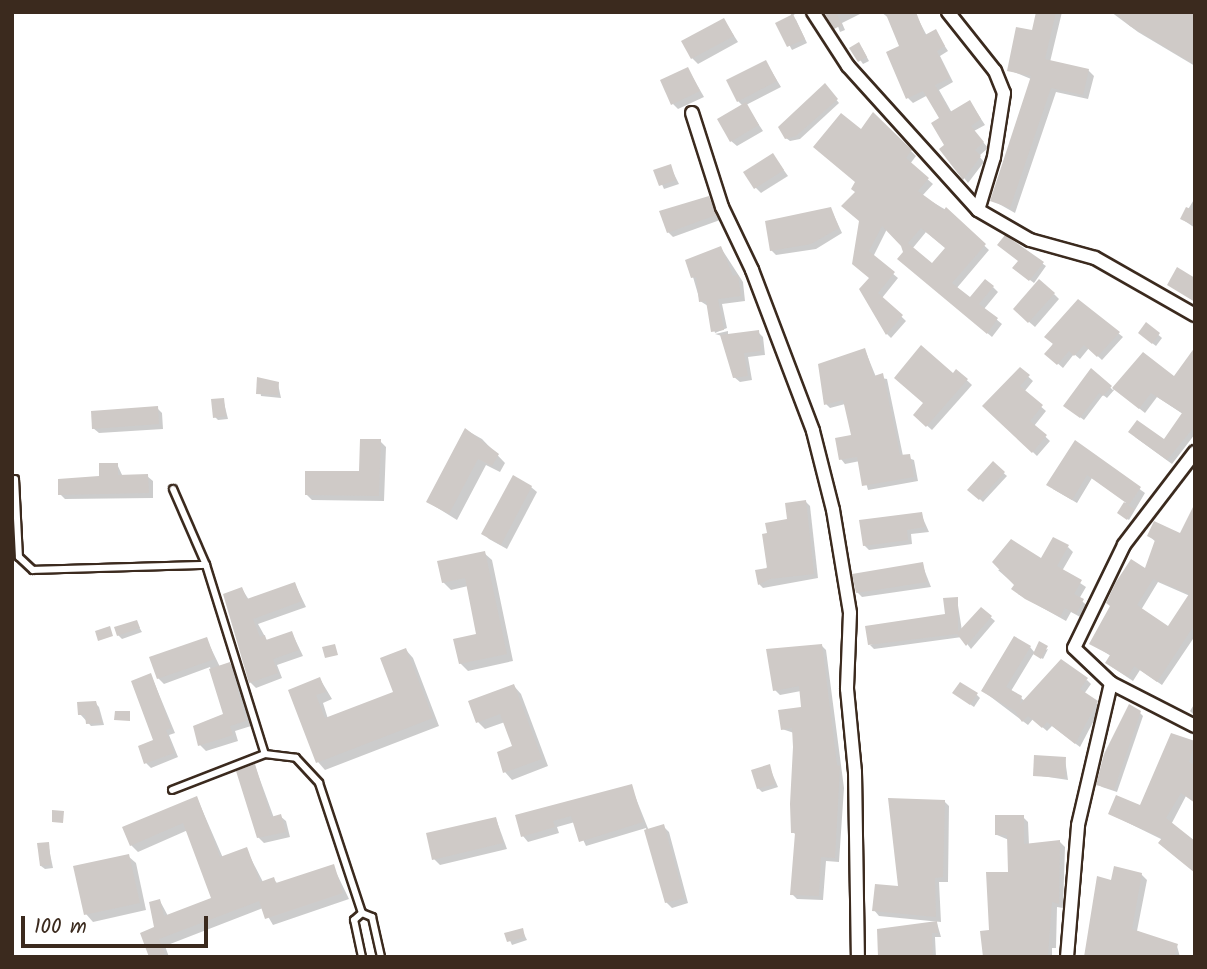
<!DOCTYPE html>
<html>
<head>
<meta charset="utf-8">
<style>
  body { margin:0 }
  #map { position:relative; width:1207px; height:969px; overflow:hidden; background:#fff; font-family:Kalam,sans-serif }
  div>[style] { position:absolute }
  .shadow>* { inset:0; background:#0003 }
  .building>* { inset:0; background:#cfcac7 }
  .roads { filter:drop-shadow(2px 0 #3b2a1e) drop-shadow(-2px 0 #3b2a1e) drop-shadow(0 2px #3b2a1e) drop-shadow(0 -2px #3b2a1e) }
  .lane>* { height:6px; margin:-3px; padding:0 3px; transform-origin:3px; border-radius:3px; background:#fff }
  .street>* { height:12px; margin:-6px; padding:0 6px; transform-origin:6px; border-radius:6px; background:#fff }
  span { translate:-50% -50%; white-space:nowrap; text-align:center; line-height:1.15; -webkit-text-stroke:5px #fff; paint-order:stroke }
  .frame { position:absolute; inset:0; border:14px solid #3b2a1e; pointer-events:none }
  .scale { position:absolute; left:21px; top:916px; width:187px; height:32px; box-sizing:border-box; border:4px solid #3b2a1e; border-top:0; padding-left:9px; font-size:21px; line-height:24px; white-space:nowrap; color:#3b2a1e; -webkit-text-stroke:5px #fff; paint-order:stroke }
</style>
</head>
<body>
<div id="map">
  <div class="shadow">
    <i style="clip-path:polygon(789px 12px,798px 12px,792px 16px,796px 20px,807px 43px,792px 50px,778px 24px,793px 17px)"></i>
    <i style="clip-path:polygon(833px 12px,864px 12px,842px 23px,845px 30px,840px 32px)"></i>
    <i style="clip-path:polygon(881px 12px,915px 13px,927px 36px,935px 31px,948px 51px,940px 56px,953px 82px,939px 90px,952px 113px,970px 102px,985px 125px,974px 131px,988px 148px,979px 156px,984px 162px,968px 183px,942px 149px,946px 146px,941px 119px,928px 95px,913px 103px,908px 98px,901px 47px,890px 19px)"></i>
    <i style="clip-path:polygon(1038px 12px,1062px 12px,1050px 62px,1088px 70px,1094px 76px,1088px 99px,1056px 92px,1015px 213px,992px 200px,1031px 79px,1009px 70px,1033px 32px)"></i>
    <i style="clip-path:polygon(1111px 12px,1195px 12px,1195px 66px,1138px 32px)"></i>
    <i style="clip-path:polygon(724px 20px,738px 42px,698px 64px,692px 58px)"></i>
    <i style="clip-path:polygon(852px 48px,862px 48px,869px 61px,863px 64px)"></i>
    <i style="clip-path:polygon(766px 62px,781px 87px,746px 105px,763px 131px,737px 146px,731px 141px,743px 106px,738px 101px)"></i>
    <i style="clip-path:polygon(688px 69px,704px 97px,678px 109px,673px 104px)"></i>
    <i style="clip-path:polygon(825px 86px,839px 103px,800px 139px,790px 141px,786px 138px)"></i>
    <i style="clip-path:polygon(evenodd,880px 120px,916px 156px,910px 164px,933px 184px,922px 196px,946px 210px,989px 250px,956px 289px,971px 300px,993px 287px,998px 292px,984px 309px,1002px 324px,992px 337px,900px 259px,905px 253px,902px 245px,887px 229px,873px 257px,898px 278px,882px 298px,906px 321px,891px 338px,887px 334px,871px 279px,857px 192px,861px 131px,880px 120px,926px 232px,947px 249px,933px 265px,912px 249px,926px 232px)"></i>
    <i style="clip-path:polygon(773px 155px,788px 176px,761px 193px,755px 187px)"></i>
    <i style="clip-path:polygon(670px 166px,679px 184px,664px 189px,656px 171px)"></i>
    <i style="clip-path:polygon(709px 198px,720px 220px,673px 237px,668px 232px)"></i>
    <i style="clip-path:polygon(1195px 198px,1195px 228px,1182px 219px)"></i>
    <i style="clip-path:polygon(831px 209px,842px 233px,816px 249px,776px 255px,771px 250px)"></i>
    <i style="clip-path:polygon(1005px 238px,1046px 266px,1034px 283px,1018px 271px,1020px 261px)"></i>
    <i style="clip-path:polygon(721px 248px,743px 282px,745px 301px,722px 304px,727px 328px,715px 333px,708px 306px,700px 301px,693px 277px)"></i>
    <i style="clip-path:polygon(1054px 294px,1059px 299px,1035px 327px,1021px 315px)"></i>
    <i style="clip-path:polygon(1078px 301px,1123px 337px,1102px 360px,1089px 348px,1080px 359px,1074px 354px,1063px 368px,1047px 354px)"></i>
    <i style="clip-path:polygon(1146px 324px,1162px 338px,1156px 346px,1143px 336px)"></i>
    <i style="clip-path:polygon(728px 331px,728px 335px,758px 332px,763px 337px,765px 355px,748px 357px,752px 380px,740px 382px,734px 377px,722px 336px,715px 334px)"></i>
    <i style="clip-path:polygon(865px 350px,876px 377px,887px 379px,903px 456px,914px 460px,918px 481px,868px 490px,860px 461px,845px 464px,841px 459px,853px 436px,845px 404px,830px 408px,826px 404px)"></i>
    <i style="clip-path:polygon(1143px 354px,1174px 379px,1195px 361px,1195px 434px,1172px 464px,1135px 437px,1165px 442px,1183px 414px,1157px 397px,1145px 413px,1115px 389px,1107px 398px,1103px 395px,1084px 420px,1069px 409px,1092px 371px,1113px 390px)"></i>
    <i style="clip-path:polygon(1020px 369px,1033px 381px,1024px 392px,1046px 411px,1034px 426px,1050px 441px,1037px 456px,985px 406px)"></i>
    <i style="clip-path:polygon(957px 371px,972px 385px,932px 430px,915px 415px)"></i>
    <i style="clip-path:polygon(259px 379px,278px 384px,281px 398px,261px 396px)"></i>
    <i style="clip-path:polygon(223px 399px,228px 419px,218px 420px,215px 417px)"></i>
    <i style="clip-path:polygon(157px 408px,162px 413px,163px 429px,99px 433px,93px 428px)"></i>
    <i style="clip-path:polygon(466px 430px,482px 439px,505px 463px,500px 472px,486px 465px,457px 520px,428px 502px)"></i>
    <i style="clip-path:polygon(380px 441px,386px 447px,384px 501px,312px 500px,306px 494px,360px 473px)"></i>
    <i style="clip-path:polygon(1075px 442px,1145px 493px,1129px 520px,1119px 513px,1126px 502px,1092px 478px,1077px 503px,1053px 489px)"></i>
    <i style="clip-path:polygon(117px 464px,123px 477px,147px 476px,153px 481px,153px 498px,65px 499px,60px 494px,101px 477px)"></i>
    <i style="clip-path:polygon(993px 464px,1007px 476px,983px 502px,970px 490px)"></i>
    <i style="clip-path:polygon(531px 487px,537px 492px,507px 549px,489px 539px,483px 533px)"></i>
    <i style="clip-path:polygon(806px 502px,810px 506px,818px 578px,763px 588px,759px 584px,789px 520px)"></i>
    <i style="clip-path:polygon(evenodd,1195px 505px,1195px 636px,1162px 685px,1140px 670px,1133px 681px,1112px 667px,1111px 656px,1091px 643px,1146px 570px,1156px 542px,1149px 536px,1181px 536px,1195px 505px,1158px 582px,1190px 596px,1169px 629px,1141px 610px,1158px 582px)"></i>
    <i style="clip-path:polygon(921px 514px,929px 532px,911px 534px,912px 544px,869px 550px,864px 545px)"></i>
    <i style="clip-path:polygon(1068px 547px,1073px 552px,1062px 571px,1086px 587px,1079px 599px,1088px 606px,1082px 618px,1071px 612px,1066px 621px,1018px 594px,1015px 585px,998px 570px,1042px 561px)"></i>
    <i style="clip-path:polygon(484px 553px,492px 560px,513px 661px,468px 671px,460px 663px,478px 635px,468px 586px,451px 590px,443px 582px)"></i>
    <i style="clip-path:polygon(922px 564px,931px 587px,862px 597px,857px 592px)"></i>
    <i style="clip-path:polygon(295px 584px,306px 607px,258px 624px,268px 642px,292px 633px,303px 656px,277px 665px,282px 678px,256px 688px,250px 682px,242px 589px,249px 600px)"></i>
    <i style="clip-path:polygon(957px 599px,962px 631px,981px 609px,995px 621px,971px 649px,962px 637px,874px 649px,870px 645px,947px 615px)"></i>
    <i style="clip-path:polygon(136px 622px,142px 632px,122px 639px,118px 635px)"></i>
    <i style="clip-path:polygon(207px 640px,220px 667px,230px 664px,235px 669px,251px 726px,235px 731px,238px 741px,206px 751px,200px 745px,225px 716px,210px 667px,164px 684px,158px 678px)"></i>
    <i style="clip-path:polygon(821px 645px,826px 650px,844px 788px,839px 862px,826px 861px,823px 900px,797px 899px,792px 894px,797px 836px,793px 832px,794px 733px,782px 729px,803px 709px,801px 691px,780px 695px,775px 690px)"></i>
    <i style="clip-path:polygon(1030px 647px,1035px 653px,1048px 649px,1043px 659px,1034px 653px,1011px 691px,1025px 701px,1087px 680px,1091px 684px,1084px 694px,1101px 707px,1080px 747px,1052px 726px,1047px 731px,1033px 719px,1028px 725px,983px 691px)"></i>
    <i style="clip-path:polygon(406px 650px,413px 658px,439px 726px,325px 770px,318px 762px,290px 691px,320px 679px,332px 699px,323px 703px,328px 719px,395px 693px)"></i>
    <i style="clip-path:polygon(151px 675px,175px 733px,169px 735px,178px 757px,151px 768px,146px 763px,155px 741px)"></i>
    <i style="clip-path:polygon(514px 686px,521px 694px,548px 766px,512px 780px,505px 772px,514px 747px,505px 722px,485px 729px,478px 722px)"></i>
    <i style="clip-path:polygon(977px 695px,980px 698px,974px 707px,958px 696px)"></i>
    <i style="clip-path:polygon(95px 703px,99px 707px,104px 725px,91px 726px,80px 714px)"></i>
    <i style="clip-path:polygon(1195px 703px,1195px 716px,1190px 711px)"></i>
    <i style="clip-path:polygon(1140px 713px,1143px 716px,1117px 792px,1102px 787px,1098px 784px)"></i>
    <i style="clip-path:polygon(1172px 735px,1195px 743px,1195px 763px,1186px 796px,1163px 840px,1110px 814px,1141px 808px)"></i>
    <i style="clip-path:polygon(1065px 759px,1068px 780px,1035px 775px)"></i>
    <i style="clip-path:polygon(255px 766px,274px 818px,280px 816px,286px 821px,290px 837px,264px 843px,258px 837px)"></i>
    <i style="clip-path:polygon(769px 766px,778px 787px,762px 792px,758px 788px)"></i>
    <i style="clip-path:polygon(631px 786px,649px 831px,663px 826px,669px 832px,688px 903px,672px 908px,666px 902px,646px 828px,586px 846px,575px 822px,557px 827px,559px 833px,528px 842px,523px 836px,517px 817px)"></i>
    <i style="clip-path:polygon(197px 798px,223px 858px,246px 849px,263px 882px,273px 879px,278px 884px,333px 866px,349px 899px,273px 925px,263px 908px,165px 946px,169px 957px,151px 957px,142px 934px,156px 928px,160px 901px,168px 916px,213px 899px,188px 830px,138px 852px,131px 845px)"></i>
    <i style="clip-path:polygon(944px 801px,949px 806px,948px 882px,939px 882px,941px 922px,879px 916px,874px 910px,900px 888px)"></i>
    <i style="clip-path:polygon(1023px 817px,1028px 822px,1029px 845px,1060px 842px,1065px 847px,1063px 908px,1057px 907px,1056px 948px,1052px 948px,1052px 957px,984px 957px,1010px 873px,1009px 840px,997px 835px)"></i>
    <i style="clip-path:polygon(496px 819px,507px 849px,440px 865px,434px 859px)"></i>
    <i style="clip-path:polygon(48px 844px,53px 868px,45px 869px,41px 866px)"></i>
    <i style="clip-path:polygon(128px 856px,136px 863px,146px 910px,93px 922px,86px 914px)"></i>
    <i style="clip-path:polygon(1141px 874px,1147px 880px,1137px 931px,1177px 946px,1180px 957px,1085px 957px,1112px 882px)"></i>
    <i style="clip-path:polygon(937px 923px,941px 937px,935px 937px,936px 957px,880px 957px)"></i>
    <i style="clip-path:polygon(522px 930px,527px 940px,512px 945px,507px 934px)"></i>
  </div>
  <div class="building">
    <i style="clip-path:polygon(824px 12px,836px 12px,842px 25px,834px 29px)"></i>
    <i style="clip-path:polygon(885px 12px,916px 12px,925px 35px,936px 29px,945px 46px,937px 51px,950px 78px,935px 85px,950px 112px,970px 100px,981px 119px,971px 126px,984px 142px,975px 150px,981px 156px,963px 180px,939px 149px,944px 145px,931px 123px,939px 118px,923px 91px,906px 99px,886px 52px,899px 46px)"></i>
    <i style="clip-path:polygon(1036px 12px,1056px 12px,1045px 59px,1089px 69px,1083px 95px,1051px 88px,1010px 208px,990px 201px,1031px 76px,1007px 71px,1016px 27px,1032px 30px)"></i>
    <i style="clip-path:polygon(1114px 12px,1195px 12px,1195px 65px,1130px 26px)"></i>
    <i style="clip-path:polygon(793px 14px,805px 39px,787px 47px,775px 23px)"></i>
    <i style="clip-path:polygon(724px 18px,734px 36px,691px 59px,681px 41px)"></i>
    <i style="clip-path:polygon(859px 42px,867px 57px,858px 62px,849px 48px)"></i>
    <i style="clip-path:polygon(766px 60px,777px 81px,737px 102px,726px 80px)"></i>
    <i style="clip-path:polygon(688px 67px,700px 91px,671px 105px,660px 80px)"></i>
    <i style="clip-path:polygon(825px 83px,838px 99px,796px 136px,785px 139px,778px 127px)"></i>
    <i style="clip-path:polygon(746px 102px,759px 125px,730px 142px,717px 119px)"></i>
    <i style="clip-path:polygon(evenodd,873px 112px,912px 150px,906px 158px,929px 178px,918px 191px,944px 210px,946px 207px,986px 244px,952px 283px,970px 297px,985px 279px,994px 286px,979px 304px,998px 318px,987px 334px,897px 259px,903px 252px,901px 246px,882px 226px,869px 251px,895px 272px,878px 293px,903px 315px,886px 335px,859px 289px,869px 278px,852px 264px,859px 221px,841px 206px,855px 192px,851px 189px,855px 182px,813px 147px,841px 113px,861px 129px,873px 112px,921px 228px,945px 248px,932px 263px,908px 243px,921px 228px)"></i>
    <i style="clip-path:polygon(773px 153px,784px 170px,754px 189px,743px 172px)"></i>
    <i style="clip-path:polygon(671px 164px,676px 180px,659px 186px,653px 170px)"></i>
    <i style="clip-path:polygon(709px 196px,716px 215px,667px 233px,659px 211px)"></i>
    <i style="clip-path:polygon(831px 207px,839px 228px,811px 244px,770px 251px,765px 221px)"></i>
    <i style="clip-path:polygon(1186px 207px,1195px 211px,1195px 226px,1180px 219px)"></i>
    <i style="clip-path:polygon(1005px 235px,1044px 262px,1029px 281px,1012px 268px,1018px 261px,997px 245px)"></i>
    <i style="clip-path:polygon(721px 246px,733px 276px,738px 275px,741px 296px,718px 299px,724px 330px,711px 332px,706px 301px,699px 302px,696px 277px,691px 278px,685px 260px)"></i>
    <i style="clip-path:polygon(1177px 267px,1195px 278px,1195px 302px,1167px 285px)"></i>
    <i style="clip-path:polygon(1039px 279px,1055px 293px,1028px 323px,1013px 309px)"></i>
    <i style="clip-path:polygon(1078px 299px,1120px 332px,1097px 357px,1084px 345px,1074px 356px,1069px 351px,1057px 365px,1044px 354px,1053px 344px,1044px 337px)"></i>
    <i style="clip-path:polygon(1146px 322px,1160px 333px,1152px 344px,1138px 333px)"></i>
    <i style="clip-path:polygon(759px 330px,761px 351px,744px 353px,748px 376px,733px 378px,720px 335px)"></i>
    <i style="clip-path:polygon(921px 345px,953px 373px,956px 369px,968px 379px,926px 427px,913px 415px,923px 403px,894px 378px)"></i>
    <i style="clip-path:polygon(1195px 347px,1195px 426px,1167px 460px,1128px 432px,1137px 420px,1164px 439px,1182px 413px,1151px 393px,1139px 409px,1112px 388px,1143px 352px,1174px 376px)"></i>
    <i style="clip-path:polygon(865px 348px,874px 376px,883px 373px,900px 455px,910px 454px,914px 477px,862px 486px,857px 457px,839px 460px,835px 438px,851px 435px,843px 400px,824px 405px,818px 364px)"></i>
    <i style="clip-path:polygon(1020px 367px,1030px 375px,1020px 386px,1043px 405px,1030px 421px,1047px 435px,1032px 453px,982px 406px)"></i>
    <i style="clip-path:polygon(1091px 368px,1112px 386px,1103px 396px,1099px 393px,1080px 418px,1063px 406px)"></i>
    <i style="clip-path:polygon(257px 377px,279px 382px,278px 395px,256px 394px)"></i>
    <i style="clip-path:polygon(224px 398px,226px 416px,213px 418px,211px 399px)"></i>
    <i style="clip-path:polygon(158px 406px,159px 424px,92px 429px,91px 411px)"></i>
    <i style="clip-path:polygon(465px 428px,499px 454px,492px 466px,478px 459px,449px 514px,426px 502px)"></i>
    <i style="clip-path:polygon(360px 439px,381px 439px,379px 496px,305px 495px,305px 471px,359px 471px)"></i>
    <i style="clip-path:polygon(1075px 440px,1141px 487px,1129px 505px,1087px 475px,1072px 500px,1046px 485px)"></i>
    <i style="clip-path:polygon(993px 461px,1005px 472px,979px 500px,967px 490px)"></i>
    <i style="clip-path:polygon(99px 463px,118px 463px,118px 475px,148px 474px,149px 493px,58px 495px,58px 479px,99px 476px)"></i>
    <i style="clip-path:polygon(513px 475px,532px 486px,501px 545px,481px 534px)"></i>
    <i style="clip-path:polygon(806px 500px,814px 574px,770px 579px,758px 585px,755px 570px,767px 568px,762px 534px,767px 533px,765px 523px,787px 519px,785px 503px)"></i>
    <i style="clip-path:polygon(1124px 502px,1134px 509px,1127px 520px,1117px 513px)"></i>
    <i style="clip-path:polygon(evenodd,1195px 503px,1195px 624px,1157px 682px,1134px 666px,1128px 677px,1105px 663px,1110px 655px,1089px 644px,1110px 606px,1106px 603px,1116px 582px,1131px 559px,1145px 568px,1155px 540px,1147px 536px,1154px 521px,1180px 533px,1195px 503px,1153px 579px,1189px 594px,1168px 626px,1137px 605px,1153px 579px)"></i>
    <i style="clip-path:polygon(922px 512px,925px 527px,907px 530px,908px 540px,863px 546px,859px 520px)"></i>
    <i style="clip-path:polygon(1053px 537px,1069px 545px,1057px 566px,1082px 580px,1074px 594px,1084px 599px,1076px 614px,1065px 608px,1060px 617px,1025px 599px,1011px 589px,1014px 585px,992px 562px,1011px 539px,1041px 558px)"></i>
    <i style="clip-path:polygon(485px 551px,507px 654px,459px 664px,453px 639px,476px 634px,465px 578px,442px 583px,437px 561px)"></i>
    <i style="clip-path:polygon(923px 562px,927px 582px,856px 593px,852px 574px)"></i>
    <i style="clip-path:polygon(295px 582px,302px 601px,253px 619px,260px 637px,265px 635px,266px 640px,292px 631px,299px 650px,273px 659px,278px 673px,249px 683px,223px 594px,242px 587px,247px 599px)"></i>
    <i style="clip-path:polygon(958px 597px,958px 632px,981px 607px,992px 616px,966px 646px,957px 634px,868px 645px,865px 626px,945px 614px,943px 598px)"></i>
    <i style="clip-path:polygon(137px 620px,140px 628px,117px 636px,114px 627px)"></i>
    <i style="clip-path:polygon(110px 626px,113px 636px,98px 641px,95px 631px)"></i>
    <i style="clip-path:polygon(1014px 636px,1031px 646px,1006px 687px,1022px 696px,1020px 704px,1061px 659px,1088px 678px,1080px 689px,1098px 701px,1075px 744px,1047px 722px,1042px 728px,1028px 716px,1022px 722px,1015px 711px,981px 691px)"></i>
    <i style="clip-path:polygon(207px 637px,215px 659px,157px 679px,149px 657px)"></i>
    <i style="clip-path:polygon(1039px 641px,1048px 646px,1041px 659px,1033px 654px)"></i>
    <i style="clip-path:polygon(335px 644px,338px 655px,325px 658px,322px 647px)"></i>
    <i style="clip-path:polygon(822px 644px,837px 765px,840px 766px,835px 858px,821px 857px,819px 896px,790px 895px,795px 833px,791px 833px,790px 804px,793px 747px,792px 728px,781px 730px,778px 710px,801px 707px,799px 686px,773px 691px,766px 649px)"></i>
    <i style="clip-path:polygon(406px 648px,433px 718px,316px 763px,288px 690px,320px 677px,326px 692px,316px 695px,325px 718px,393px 692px,380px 658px)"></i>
    <i style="clip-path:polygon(230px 662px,246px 721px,230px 726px,233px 735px,198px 746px,193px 726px,223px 714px,209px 669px)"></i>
    <i style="clip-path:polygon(151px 673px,171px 728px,166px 730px,174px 753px,144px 764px,138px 746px,153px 740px,131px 681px)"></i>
    <i style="clip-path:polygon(960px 682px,978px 693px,970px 705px,952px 693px)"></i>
    <i style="clip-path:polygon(514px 684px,542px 759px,503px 773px,497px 752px,512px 746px,500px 714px,476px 723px,468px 701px)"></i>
    <i style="clip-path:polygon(96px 701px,102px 723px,86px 724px,85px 715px,78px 715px,77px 702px)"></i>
    <i style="clip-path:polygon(1129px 704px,1141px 711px,1114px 790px,1096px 785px,1104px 754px)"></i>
    <i style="clip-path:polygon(115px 711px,130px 711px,130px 721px,114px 720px)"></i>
    <i style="clip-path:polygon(1171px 733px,1195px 741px,1189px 762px,1195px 765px,1195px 803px,1181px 793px,1166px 818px,1195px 841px,1195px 873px,1158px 843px,1162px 838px,1108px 814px,1116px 795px,1140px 805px)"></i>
    <i style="clip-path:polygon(1034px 755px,1066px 757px,1065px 778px,1033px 776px)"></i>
    <i style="clip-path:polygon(255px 764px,271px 817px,281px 814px,286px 832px,257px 838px,236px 771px)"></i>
    <i style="clip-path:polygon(770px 764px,775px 784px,757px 789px,751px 770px)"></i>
    <i style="clip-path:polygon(632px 784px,643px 822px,579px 842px,571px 816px,553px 821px,555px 827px,521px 837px,515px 815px)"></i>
    <i style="clip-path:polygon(197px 796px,220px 857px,247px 847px,260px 882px,274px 877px,276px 883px,334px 864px,343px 893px,265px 919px,259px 901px,159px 939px,165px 954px,149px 957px,140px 933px,154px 927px,149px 902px,160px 899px,164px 916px,211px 898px,183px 823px,130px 846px,122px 827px)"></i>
    <i style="clip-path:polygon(888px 798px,945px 800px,943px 877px,935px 878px,936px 917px,872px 911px,875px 884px,898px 886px)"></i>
    <i style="clip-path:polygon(52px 810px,64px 811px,63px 823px,52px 822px)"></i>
    <i style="clip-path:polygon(995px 815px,1024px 815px,1024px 844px,1060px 840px,1059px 904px,1052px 902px,1048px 955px,983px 957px,980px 931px,989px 930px,986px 872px,1008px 872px,1007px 835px,995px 835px)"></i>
    <i style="clip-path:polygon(496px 817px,503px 843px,432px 860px,426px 833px)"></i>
    <i style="clip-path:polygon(664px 824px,684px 898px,665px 903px,644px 830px)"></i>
    <i style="clip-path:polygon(49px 842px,51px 865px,40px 866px,37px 843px)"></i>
    <i style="clip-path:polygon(129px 854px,140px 903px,84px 915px,73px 866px)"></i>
    <i style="clip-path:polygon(1114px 866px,1142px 873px,1132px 929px,1178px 944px,1174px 957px,1084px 957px,1097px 876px,1111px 880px)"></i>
    <i style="clip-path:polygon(937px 921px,938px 933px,932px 933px,933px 957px,878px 957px,877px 929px)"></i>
    <i style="clip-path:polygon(523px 928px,525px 937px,507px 942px,504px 933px)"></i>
  </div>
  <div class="roads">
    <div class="lane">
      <i style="left:15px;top:479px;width:78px;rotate:87.1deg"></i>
      <i style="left:19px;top:557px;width:19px;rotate:43deg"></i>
      <i style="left:33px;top:570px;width:173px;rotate:-1.7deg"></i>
      <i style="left:173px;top:489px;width:83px;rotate:66.5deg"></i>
      <i style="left:206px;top:565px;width:198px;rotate:72.7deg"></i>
      <i style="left:172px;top:790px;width:100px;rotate:-21.2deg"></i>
      <i style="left:265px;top:754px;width:31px;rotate:7deg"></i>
      <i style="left:296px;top:758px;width:34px;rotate:47deg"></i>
      <i style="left:319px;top:783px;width:137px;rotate:71.7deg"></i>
      <i style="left:362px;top:913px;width:11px;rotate:22deg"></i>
      <i style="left:372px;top:917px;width:41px;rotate:77.3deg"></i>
      <i style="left:362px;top:957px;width:38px;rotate:-102deg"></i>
      <i style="left:354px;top:920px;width:11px;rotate:-41deg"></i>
    </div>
    <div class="street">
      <i style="left:813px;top:12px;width:64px;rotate:57.1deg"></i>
      <i style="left:848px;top:66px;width:194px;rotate:47.9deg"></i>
      <i style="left:978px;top:210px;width:60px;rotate:30deg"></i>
      <i style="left:1030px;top:240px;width:67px;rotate:15.5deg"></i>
      <i style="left:1095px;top:258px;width:115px;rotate:29.7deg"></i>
      <i style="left:948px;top:12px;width:75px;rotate:51.5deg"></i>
      <i style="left:995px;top:71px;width:24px;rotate:68deg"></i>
      <i style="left:1004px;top:93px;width:65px;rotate:98.9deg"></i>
      <i style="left:994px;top:157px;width:55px;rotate:106.8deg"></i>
      <i style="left:692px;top:113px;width:99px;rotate:72.3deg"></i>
      <i style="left:722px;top:207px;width:70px;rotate:64.5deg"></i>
      <i style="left:752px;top:270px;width:172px;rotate:69.2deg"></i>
      <i style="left:813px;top:431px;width:81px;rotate:75.8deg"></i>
      <i style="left:833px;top:510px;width:104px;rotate:80.6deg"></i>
      <i style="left:850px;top:613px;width:76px;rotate:92.3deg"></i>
      <i style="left:847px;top:689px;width:83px;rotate:84.5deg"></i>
      <i style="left:855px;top:772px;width:185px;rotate:89.1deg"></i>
      <i style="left:1195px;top:452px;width:117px;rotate:127.4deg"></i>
      <i style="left:1124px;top:545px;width:114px;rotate:115.9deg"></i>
      <i style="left:1074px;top:648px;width:51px;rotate:43.4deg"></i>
      <i style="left:1111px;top:683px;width:94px;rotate:27.1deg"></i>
      <i style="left:1067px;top:957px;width:132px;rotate:-85.2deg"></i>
      <i style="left:1078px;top:825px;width:146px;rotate:-76.9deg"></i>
    </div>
  </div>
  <div class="frame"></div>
  <div class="scale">100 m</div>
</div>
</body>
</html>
